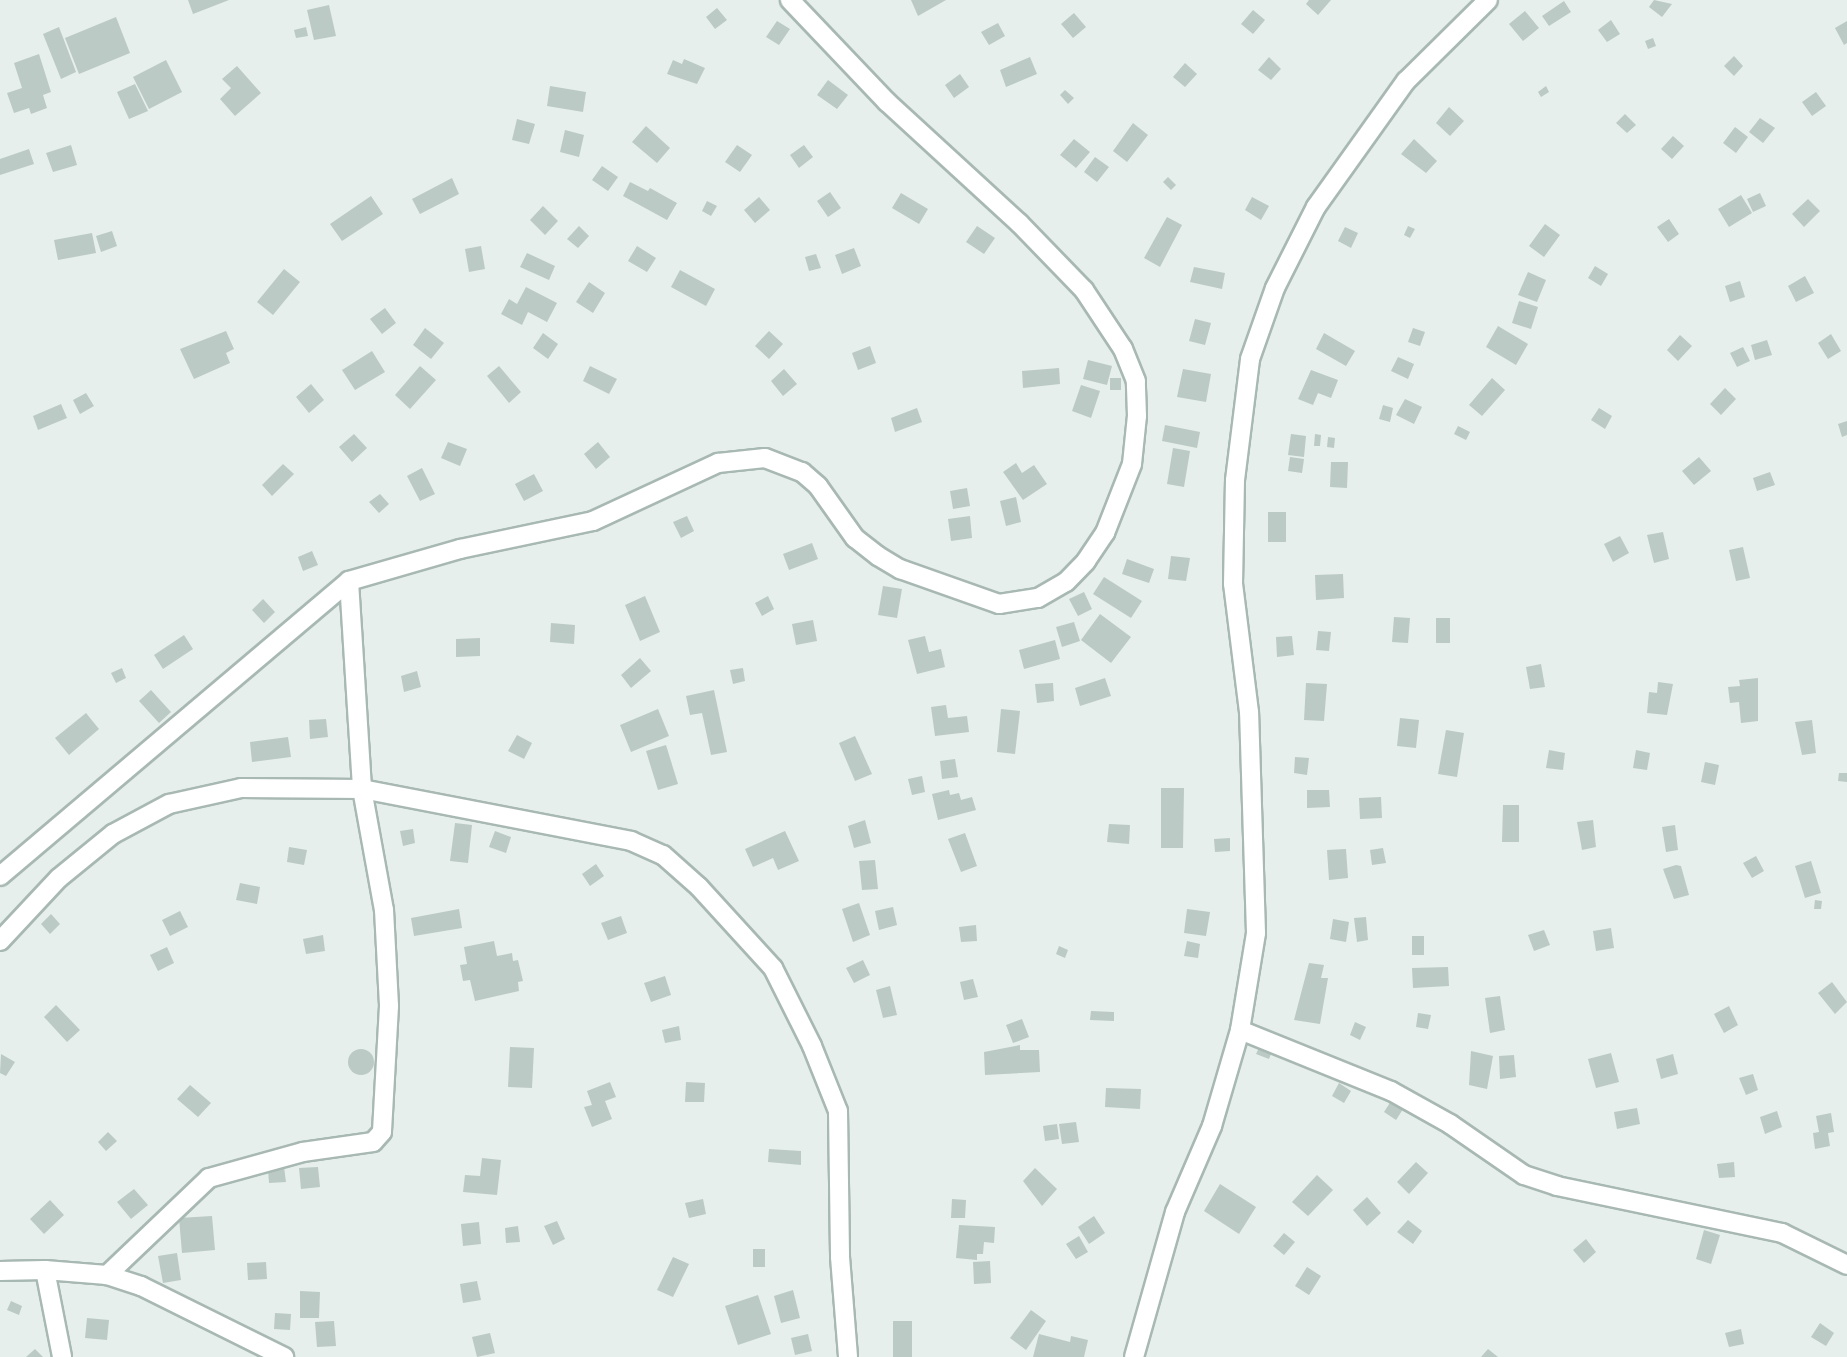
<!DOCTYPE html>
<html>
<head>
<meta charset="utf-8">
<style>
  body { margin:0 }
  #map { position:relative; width:1847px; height:1357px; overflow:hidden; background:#e6efeb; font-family:"Noto Sans",sans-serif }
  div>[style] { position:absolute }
  .building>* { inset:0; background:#bbcac4 }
  .round { border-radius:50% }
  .roads { filter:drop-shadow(2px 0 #a8b8b2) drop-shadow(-2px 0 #a8b8b2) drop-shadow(0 2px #a8b8b2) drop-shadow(0 -2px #a8b8b2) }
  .minor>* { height:18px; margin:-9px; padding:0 9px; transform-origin:9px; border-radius:9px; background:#fff }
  span { translate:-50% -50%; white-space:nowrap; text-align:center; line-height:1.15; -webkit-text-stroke:4.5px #f7fbf9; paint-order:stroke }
</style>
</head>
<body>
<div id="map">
  <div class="building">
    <i style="clip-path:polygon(188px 0,229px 0,193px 14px)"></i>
    <i style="clip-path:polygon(911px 0,946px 0,918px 16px)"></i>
    <i style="clip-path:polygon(1309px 0,1331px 0,1318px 15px,1306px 4px)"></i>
    <i style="clip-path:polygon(1654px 0,1672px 4px,1662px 17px,1649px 7px)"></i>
    <i style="clip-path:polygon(1564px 1px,1571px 12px,1549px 26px,1542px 16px)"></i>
    <i style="clip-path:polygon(329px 5px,336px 36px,314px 40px,307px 10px)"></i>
    <i style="clip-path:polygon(717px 8px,727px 20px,715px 29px,706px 17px)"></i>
    <i style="clip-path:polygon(1253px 10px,1265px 20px,1253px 34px,1241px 24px)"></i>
    <i style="clip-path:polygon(1525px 11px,1539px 28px,1523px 41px,1509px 24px)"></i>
    <i style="clip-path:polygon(1074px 13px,1086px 27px,1073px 38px,1061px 24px)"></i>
    <i style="clip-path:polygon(116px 17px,130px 53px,79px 74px,65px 38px)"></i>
    <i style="clip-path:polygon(1611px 20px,1620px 34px,1607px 42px,1598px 30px)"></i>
    <i style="clip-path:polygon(777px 21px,790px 29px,779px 45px,766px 37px)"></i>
    <i style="clip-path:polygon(1847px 21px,1847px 43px,1844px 45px,1835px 28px)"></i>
    <i style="clip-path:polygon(998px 23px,1005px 36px,989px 45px,981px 32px)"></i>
    <i style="clip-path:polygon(59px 27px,76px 72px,61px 79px,43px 34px)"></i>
    <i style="clip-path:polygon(306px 27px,308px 36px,296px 38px,294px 30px)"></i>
    <i style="clip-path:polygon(1653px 38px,1656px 46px,1648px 49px,1645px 41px)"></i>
    <i style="clip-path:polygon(39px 54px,51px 92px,43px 95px,47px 108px,31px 114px,29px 108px,14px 113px,7px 93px,22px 88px,14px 63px)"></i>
    <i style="clip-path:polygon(1734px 56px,1743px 66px,1734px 76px,1724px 66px)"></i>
    <i style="clip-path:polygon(1030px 57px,1037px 74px,1006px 87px,1000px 70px)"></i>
    <i style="clip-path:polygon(1269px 57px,1281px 69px,1271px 80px,1258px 70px)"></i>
    <i style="clip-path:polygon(684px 59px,705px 68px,697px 84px,667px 74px,673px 60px,682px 64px)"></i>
    <i style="clip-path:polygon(166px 60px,182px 92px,149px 109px,133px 77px)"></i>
    <i style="clip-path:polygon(1185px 63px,1197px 74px,1185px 87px,1173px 77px)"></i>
    <i style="clip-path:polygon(237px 66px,261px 93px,235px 116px,220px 99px,231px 88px,222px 79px)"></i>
    <i style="clip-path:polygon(960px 74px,969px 87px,954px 98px,945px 85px)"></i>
    <i style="clip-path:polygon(828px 80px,848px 95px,837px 109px,817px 95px)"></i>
    <i style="clip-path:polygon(135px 84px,148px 111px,129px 119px,117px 92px)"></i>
    <i style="clip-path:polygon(550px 86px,586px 92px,583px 112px,547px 106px)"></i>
    <i style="clip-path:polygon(1546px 86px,1549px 92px,1541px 97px,1538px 92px)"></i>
    <i style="clip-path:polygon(1065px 90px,1074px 98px,1068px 104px,1060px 95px)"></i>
    <i style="clip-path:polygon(1816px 92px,1826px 106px,1812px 116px,1802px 102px)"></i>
    <i style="clip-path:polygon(1449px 107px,1464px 121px,1450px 136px,1436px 123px)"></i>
    <i style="clip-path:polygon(1625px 114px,1636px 125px,1627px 133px,1616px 123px)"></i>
    <i style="clip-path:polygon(1760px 118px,1775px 128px,1763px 143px,1749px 132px)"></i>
    <i style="clip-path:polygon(517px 119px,535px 124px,529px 144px,512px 140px)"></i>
    <i style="clip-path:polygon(1133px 123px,1148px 135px,1127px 162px,1113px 151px)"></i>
    <i style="clip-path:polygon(646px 126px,670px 148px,657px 163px,632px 142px)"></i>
    <i style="clip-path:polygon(1735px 127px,1748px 137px,1736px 153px,1723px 143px)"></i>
    <i style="clip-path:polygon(565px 130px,584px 135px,579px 157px,560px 152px)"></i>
    <i style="clip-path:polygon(1673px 136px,1684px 146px,1672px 159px,1661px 149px)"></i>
    <i style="clip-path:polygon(1074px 139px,1090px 152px,1076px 168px,1060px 155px)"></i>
    <i style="clip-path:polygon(1414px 139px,1437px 161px,1426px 173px,1401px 154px)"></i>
    <i style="clip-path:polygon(71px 145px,77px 165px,53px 172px,46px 153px)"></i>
    <i style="clip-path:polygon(737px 145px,752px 155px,740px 172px,725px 162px)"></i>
    <i style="clip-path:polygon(804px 145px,813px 157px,799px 168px,790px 155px)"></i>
    <i style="clip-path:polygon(29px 149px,34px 164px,0 175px,0 159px)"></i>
    <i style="clip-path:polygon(1095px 157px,1109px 167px,1097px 182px,1084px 172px)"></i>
    <i style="clip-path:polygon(602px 166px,618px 177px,608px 191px,592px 180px)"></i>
    <i style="clip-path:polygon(1168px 177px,1176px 185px,1171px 190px,1163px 182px)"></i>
    <i style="clip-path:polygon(452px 178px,459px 194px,420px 214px,412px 199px)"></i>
    <i style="clip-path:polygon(630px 182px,648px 191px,650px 188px,677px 203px,667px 220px,623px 196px)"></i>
    <i style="clip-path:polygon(830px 192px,841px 208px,828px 217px,817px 201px)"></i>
    <i style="clip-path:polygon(901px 193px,928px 209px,919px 224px,892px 208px)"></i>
    <i style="clip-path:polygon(1760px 193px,1766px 206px,1753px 212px,1747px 199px)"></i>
    <i style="clip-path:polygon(1741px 195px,1752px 213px,1729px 227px,1718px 209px)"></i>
    <i style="clip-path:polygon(371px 196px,383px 214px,342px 241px,330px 224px)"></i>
    <i style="clip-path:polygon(759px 197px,770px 210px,755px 223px,744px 210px)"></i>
    <i style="clip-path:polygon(1252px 197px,1269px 206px,1261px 220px,1245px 210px)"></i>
    <i style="clip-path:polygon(1808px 199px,1820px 211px,1804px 227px,1792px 214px)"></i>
    <i style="clip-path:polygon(707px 201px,717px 206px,711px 216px,702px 211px)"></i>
    <i style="clip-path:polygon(543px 206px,558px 221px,545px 235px,530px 220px)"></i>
    <i style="clip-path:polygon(1167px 217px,1182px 225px,1160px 267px,1144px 258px)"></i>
    <i style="clip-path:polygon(1669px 219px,1679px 234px,1668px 242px,1657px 227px)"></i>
    <i style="clip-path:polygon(1545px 224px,1560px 235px,1544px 257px,1529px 246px)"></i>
    <i style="clip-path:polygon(579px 226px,589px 236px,578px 248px,567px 239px)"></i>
    <i style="clip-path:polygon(977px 226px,995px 238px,984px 254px,966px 242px)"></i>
    <i style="clip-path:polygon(1408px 226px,1415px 229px,1410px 238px,1404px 235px)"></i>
    <i style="clip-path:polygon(1345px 227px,1358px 233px,1351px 248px,1338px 241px)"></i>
    <i style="clip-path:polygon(112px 231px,117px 246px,101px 252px,96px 236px)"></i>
    <i style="clip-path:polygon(92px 233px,96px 253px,58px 260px,54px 240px)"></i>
    <i style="clip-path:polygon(481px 246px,485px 269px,469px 272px,465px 249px)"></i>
    <i style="clip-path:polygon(637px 246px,656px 258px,647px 272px,628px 261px)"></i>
    <i style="clip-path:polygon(854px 248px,861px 266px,842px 274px,835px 255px)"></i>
    <i style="clip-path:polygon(527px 253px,555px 266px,549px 280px,520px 267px)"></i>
    <i style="clip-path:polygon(816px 254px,821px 268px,809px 271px,805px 257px)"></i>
    <i style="clip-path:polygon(1595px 266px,1608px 274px,1601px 286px,1588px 278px)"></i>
    <i style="clip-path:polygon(1194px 267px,1225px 273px,1222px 289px,1190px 282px)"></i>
    <i style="clip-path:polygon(284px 269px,300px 282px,273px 315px,257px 302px)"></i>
    <i style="clip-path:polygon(680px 270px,715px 289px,706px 306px,671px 287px)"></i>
    <i style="clip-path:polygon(1528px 272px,1546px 280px,1537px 302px,1518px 295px)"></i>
    <i style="clip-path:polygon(1805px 276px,1814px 293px,1796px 302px,1788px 286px)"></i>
    <i style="clip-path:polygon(1740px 281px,1745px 297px,1730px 302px,1725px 286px)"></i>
    <i style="clip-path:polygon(589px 282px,605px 293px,593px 313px,576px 302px)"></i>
    <i style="clip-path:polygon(526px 287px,557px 303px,547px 322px,528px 312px,522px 325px,501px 314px,509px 299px,517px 304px)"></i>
    <i style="clip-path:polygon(1519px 301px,1538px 307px,1531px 329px,1512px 323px)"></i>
    <i style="clip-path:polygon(385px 308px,396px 323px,382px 334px,370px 319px)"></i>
    <i style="clip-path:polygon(1195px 319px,1211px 323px,1205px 345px,1189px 341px)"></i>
    <i style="clip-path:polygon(1498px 326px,1528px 344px,1516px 365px,1486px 347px)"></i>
    <i style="clip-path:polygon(425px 328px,444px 343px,431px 359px,413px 345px)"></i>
    <i style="clip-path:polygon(1413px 328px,1425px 332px,1420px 346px,1408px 342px)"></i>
    <i style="clip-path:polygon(226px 331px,234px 349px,226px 353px,230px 363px,194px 379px,180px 349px)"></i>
    <i style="clip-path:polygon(769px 331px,783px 344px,769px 359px,755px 346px)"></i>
    <i style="clip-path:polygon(543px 333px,558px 344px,548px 359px,533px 348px)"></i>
    <i style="clip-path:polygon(1324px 333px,1355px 351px,1346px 366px,1316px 349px)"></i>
    <i style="clip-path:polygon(1831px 334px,1841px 351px,1828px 359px,1818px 343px)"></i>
    <i style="clip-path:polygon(1680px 335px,1692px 346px,1678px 361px,1667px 350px)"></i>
    <i style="clip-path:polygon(1767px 340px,1772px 355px,1755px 360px,1751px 345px)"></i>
    <i style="clip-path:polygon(870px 346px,876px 363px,858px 370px,852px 353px)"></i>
    <i style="clip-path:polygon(1743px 347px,1750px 361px,1737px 367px,1730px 353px)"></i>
    <i style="clip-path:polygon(372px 351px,385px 372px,355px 390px,342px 370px)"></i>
    <i style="clip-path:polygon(1398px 357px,1414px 364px,1408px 379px,1391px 371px)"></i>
    <i style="clip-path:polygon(1088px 360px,1112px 366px,1107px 385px,1083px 379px)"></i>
    <i style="clip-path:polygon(420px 366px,436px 380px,410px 409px,395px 395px)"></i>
    <i style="clip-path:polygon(499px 366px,521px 392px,509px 403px,487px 376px)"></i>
    <i style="clip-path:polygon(590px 366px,617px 379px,609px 394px,583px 381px)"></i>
    <i style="clip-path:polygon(1059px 368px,1060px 384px,1023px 388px,1022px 371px)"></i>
    <i style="clip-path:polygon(784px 369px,797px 384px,783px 396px,771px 381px)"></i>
    <i style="clip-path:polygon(1183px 369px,1211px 374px,1206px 402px,1177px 397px)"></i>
    <i style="clip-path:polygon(1311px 370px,1338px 380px,1331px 398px,1318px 393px,1313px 405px,1298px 399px)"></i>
    <i style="clip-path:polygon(1110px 378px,1121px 378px,1121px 390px,1110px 390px)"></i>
    <i style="clip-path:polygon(1492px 378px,1505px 390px,1482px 416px,1469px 405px)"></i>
    <i style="clip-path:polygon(311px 384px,324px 400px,309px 413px,296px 397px)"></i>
    <i style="clip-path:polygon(1081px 385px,1100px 391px,1091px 418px,1072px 411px)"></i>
    <i style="clip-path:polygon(1725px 388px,1736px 399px,1721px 415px,1710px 404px)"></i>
    <i style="clip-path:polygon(86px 393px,94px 406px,80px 414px,73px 400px)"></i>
    <i style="clip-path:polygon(1405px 399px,1422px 407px,1414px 424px,1396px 415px)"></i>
    <i style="clip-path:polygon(61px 404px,67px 418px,38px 430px,33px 416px)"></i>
    <i style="clip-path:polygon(1383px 405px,1393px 408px,1390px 422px,1379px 419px)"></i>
    <i style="clip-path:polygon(917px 408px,922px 422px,895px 432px,891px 418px)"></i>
    <i style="clip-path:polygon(1599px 408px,1612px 416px,1605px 429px,1591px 420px)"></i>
    <i style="clip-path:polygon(1847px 421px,1847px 435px,1842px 437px,1838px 424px)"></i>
    <i style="clip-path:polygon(1165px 425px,1200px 432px,1197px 448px,1162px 441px)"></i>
    <i style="clip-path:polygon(1458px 426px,1470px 432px,1466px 440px,1454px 434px)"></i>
    <i style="clip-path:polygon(354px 434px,367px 448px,352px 462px,339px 447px)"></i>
    <i style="clip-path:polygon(1291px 434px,1306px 436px,1304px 457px,1288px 455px)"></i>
    <i style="clip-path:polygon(1315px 434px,1321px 435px,1320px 446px,1314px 446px)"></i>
    <i style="clip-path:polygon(1328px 437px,1335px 438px,1334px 448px,1327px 447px)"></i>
    <i style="clip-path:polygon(448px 442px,467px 449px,460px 466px,441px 458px)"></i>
    <i style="clip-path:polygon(598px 442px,610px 457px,596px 469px,584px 454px)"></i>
    <i style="clip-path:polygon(1173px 448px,1190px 451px,1184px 487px,1167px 484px)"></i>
    <i style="clip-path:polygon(1290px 457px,1304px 459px,1302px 473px,1288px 471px)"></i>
    <i style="clip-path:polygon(1699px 457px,1711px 471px,1694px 485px,1682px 471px)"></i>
    <i style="clip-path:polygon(1331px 462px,1348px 462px,1347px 488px,1330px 487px)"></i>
    <i style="clip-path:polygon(1016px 463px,1022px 473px,1034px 465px,1047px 484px,1023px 500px,1003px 472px)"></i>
    <i style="clip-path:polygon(283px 464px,294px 474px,272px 496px,262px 485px)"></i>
    <i style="clip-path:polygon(422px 468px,435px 494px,420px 501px,407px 476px)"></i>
    <i style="clip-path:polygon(1770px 472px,1775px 485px,1757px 491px,1753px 478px)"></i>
    <i style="clip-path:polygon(534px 474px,543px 491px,524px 501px,515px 484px)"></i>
    <i style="clip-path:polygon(967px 488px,970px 506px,953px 509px,950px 491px)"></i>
    <i style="clip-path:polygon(380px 494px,389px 504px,379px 513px,369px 502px)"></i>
    <i style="clip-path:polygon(1016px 497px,1021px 522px,1006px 526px,1000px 501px)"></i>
    <i style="clip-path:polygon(1268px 512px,1286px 512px,1286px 542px,1268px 542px)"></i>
    <i style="clip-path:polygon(687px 516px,694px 531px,681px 538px,673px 522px)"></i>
    <i style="clip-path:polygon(970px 516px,972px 538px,951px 541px,948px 519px)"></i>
    <i style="clip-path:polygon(1663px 532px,1669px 559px,1654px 563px,1647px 535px)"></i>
    <i style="clip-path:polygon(1620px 536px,1629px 553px,1613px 562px,1604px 544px)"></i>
    <i style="clip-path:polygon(812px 543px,818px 559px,789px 570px,783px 554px)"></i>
    <i style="clip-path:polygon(1743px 547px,1750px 578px,1736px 581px,1729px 550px)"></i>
    <i style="clip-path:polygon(312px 551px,318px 565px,303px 571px,298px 557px)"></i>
    <i style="clip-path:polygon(1171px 556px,1190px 558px,1186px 581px,1168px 579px)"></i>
    <i style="clip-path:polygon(1127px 559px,1154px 569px,1149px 583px,1122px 574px)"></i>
    <i style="clip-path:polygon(1343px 574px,1344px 598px,1316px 600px,1315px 575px)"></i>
    <i style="clip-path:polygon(1104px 577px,1142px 601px,1131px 618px,1093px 594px)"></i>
    <i style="clip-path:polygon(883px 586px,902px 589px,897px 618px,878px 615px)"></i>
    <i style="clip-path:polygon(1084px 592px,1092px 609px,1078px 616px,1069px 599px)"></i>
    <i style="clip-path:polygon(645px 596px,660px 632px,640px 641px,625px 605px)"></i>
    <i style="clip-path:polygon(768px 596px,774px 609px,762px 616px,755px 603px)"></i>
    <i style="clip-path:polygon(263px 599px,275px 612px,264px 623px,252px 610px)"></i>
    <i style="clip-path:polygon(1100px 614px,1131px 637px,1111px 663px,1081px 640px)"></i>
    <i style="clip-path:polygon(1394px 617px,1410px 618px,1408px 643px,1392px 642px)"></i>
    <i style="clip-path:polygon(1436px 618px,1450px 618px,1450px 643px,1436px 643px)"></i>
    <i style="clip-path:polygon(813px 620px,817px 641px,796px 645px,792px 624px)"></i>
    <i style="clip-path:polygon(1074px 622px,1080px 641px,1062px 647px,1056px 627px)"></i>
    <i style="clip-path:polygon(551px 623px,575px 625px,574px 644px,550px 642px)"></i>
    <i style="clip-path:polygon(1318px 631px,1331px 632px,1329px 651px,1316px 650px)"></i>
    <i style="clip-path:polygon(184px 635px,193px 649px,163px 669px,154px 655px)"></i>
    <i style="clip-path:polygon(925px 636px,929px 652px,941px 649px,945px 667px,917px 674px,908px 640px)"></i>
    <i style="clip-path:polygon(1292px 636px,1294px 655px,1277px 657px,1276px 637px)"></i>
    <i style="clip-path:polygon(480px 638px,480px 656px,456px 657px,456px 639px)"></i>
    <i style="clip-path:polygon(1055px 640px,1060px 659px,1024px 669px,1019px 650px)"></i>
    <i style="clip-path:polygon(640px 658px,651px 671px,631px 688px,621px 675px)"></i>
    <i style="clip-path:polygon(1541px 664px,1545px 687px,1530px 689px,1526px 667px)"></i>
    <i style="clip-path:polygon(122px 668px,126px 678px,116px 683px,111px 673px)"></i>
    <i style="clip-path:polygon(743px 668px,745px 681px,733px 684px,730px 670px)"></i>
    <i style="clip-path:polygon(417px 671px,421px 687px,404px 692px,401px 676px)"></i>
    <i style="clip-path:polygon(1105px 678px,1111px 696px,1080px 706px,1075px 688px)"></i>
    <i style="clip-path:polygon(1758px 678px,1758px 721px,1741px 723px,1739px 702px,1730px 703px,1728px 687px,1740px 686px,1739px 680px)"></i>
    <i style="clip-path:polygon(1658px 682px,1673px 684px,1667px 715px,1647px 713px,1649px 692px,1657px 693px)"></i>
    <i style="clip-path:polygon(1053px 683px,1054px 701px,1037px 703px,1035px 684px)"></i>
    <i style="clip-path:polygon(1306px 683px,1327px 684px,1324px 721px,1304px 720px)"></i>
    <i style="clip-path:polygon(151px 690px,171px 712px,159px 723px,139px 701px)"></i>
    <i style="clip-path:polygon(714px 690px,727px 752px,711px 755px,702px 713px,690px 715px,686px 696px)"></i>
    <i style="clip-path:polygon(946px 705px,948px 718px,967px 716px,969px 732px,935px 736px,931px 707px)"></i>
    <i style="clip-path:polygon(658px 709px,669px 736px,631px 752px,620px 725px)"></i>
    <i style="clip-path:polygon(1001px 709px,1020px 711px,1015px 754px,997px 752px)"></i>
    <i style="clip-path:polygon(86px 713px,99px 729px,69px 755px,55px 738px)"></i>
    <i style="clip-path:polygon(1400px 718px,1419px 720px,1416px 748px,1397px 746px)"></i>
    <i style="clip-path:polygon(326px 719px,328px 737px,310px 739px,309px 720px)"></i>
    <i style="clip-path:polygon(1812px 720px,1816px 753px,1802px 755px,1795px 722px)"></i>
    <i style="clip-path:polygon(1446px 730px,1464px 733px,1457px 777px,1438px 774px)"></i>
    <i style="clip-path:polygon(517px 735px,532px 743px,524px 759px,508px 751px)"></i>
    <i style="clip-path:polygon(855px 736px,872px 774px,855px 781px,839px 743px)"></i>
    <i style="clip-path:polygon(288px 737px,291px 757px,252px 762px,250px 742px)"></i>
    <i style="clip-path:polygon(666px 745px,678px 784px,658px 790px,646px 751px)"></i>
    <i style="clip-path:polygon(1549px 750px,1565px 753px,1563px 770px,1546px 768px)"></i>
    <i style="clip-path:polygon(1636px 750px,1650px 753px,1647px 770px,1633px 768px)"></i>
    <i style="clip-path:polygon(1295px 757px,1309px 758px,1307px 775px,1294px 773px)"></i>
    <i style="clip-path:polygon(955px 759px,958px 777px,942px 779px,940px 761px)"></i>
    <i style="clip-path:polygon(1705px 762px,1719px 765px,1715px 785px,1701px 782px)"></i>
    <i style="clip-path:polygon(1839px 773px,1847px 773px,1847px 782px,1838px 781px)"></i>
    <i style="clip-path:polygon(922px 776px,925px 792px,912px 795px,908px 779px)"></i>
    <i style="clip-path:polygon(1161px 788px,1184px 788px,1183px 848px,1161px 848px)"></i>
    <i style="clip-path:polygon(949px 790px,950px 795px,959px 793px,961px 800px,972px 797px,976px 810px,938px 820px,932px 794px)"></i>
    <i style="clip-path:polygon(1307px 790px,1329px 790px,1330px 807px,1307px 808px)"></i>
    <i style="clip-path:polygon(1381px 797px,1382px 818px,1360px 819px,1359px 798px)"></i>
    <i style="clip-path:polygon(1503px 805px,1519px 805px,1519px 842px,1502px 842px)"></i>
    <i style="clip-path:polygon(865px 820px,871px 843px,854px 848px,848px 826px)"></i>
    <i style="clip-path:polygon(1593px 820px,1596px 847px,1582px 850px,1577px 822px)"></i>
    <i style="clip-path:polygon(455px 823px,472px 825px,468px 863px,450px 861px)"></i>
    <i style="clip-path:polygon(1109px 824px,1130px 825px,1129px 844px,1107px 842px)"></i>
    <i style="clip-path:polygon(1675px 825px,1678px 850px,1666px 852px,1662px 827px)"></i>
    <i style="clip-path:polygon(413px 829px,415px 843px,403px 846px,400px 831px)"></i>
    <i style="clip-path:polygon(495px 831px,511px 837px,506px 853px,489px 847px)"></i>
    <i style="clip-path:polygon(785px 831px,799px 861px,778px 870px,773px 858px,753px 867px,745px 849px)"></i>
    <i style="clip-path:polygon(965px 833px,977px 866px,961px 872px,948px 839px)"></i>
    <i style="clip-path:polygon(1230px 838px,1230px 851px,1215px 852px,1214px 839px)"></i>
    <i style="clip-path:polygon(289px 847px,307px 850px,304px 865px,287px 862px)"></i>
    <i style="clip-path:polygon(1383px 848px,1386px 863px,1372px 865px,1370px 850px)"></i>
    <i style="clip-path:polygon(1346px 849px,1348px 878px,1329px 880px,1327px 850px)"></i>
    <i style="clip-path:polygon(1756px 856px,1764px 871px,1752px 878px,1743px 863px)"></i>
    <i style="clip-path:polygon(875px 860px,878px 889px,862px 890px,859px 861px)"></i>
    <i style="clip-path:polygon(1811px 861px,1821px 893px,1805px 898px,1795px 866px)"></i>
    <i style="clip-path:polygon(596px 864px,604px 876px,590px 886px,582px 874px)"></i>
    <i style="clip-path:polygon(1676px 865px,1681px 866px,1689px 895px,1674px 899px,1663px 869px)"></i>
    <i style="clip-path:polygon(240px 883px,260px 887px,257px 904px,236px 900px)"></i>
    <i style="clip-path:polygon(1815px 900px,1822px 901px,1821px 909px,1814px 909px)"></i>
    <i style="clip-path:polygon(859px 903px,870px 935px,853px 942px,842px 909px)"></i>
    <i style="clip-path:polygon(893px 907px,897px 925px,879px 930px,875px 911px)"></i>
    <i style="clip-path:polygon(459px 909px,462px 928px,414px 936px,411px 918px)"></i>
    <i style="clip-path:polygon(1187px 909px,1210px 912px,1206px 936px,1184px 933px)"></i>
    <i style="clip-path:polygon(180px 911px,188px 927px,170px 936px,162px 920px)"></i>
    <i style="clip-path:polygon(51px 914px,60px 924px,50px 934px,41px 924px)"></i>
    <i style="clip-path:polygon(621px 916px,627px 933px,608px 940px,601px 923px)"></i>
    <i style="clip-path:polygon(1366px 917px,1368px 940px,1357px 942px,1354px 918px)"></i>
    <i style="clip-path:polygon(1333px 919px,1349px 922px,1346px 942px,1330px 939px)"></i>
    <i style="clip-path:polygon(976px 925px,977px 941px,961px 942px,959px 927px)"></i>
    <i style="clip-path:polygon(1611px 928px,1614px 948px,1596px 951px,1593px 931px)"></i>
    <i style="clip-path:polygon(1544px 930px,1550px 945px,1534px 951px,1528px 935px)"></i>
    <i style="clip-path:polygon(323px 935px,325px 951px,306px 954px,303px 939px)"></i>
    <i style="clip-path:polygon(1412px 936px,1424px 936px,1424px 955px,1412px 955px)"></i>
    <i style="clip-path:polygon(494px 941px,497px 956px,512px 953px,513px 961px,518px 960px,523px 981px,518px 982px,519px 991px,475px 1001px,470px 980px,463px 981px,460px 965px,467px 964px,464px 947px)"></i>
    <i style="clip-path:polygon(1187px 941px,1200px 944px,1198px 958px,1184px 956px)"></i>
    <i style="clip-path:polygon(1059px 946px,1068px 950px,1065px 958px,1056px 954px)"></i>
    <i style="clip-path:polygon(167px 947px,174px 963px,158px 971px,150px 955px)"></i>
    <i style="clip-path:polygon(863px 960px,870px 975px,854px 983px,846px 968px)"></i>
    <i style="clip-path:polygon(1309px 963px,1324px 965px,1321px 978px,1328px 978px,1320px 1024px,1294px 1020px)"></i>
    <i style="clip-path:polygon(1448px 967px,1449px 986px,1413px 988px,1412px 968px)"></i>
    <i style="clip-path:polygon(665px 976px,671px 995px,651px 1002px,644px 983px)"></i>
    <i style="clip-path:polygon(973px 979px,978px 997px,964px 1000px,960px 982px)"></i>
    <i style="clip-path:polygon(1832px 982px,1847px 1002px,1835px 1014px,1818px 993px)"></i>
    <i style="clip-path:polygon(890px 986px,897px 1015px,883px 1018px,876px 990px)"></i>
    <i style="clip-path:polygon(1500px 996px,1505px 1030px,1490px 1033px,1485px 998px)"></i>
    <i style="clip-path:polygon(56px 1005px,80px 1030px,67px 1042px,44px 1017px)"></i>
    <i style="clip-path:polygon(1729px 1006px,1738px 1025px,1724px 1033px,1714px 1014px)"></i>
    <i style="clip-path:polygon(1091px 1011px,1114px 1012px,1114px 1021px,1090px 1020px)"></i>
    <i style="clip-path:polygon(1418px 1013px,1431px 1015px,1428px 1029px,1416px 1027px)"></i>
    <i style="clip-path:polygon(1022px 1019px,1029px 1037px,1013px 1043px,1006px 1025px)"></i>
    <i style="clip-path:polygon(1355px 1022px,1366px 1027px,1360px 1040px,1350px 1035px)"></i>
    <i style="clip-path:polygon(679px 1026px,681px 1040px,665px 1043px,662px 1030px)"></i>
    <i style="clip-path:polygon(1261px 1044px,1273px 1049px,1269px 1059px,1256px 1054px)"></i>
    <i style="clip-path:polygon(1020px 1045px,1020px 1050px,1039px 1050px,1040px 1072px,985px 1075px,984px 1052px)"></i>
    <i style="clip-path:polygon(510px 1047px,534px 1048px,532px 1088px,508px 1087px)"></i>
    <i class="round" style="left:348px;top:1049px;width:26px;height:26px"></i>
    <i style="clip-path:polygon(1471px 1051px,1493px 1056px,1487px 1089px,1469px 1085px)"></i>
    <i style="clip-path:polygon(1611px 1053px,1619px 1082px,1596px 1088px,1588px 1059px)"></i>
    <i style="clip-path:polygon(1px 1054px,15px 1062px,6px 1076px,0 1073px)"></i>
    <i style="clip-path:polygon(1673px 1054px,1678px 1074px,1661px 1079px,1656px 1059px)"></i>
    <i style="clip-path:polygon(1514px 1055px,1516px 1077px,1500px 1079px,1499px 1056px)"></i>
    <i style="clip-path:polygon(1753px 1074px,1758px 1090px,1746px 1095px,1739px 1078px)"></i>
    <i style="clip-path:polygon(610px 1082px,616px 1097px,605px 1101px,612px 1119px,592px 1127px,584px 1107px,592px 1105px,587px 1091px)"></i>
    <i style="clip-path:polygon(686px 1082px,705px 1083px,704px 1102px,685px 1102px)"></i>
    <i style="clip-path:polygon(1339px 1083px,1351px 1091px,1344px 1103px,1332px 1096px)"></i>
    <i style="clip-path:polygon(190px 1085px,211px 1103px,198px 1117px,177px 1099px)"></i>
    <i style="clip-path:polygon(1106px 1088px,1141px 1089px,1140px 1109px,1105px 1107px)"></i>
    <i style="clip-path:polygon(1395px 1095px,1407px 1103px,1396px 1120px,1384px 1112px)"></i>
    <i style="clip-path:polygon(1637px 1108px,1640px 1124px,1617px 1129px,1614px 1112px)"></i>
    <i style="clip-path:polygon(1777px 1111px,1782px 1127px,1765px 1134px,1760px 1117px)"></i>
    <i style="clip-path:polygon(1831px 1113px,1834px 1132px,1828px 1133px,1830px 1146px,1815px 1149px,1813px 1133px,1819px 1132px,1816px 1116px)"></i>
    <i style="clip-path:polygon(1076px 1122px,1079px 1142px,1062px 1144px,1059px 1124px)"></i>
    <i style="clip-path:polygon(1057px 1124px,1059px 1139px,1045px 1141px,1043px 1126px)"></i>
    <i style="clip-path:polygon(108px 1132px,117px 1141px,106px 1151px,98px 1142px)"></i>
    <i style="clip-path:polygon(769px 1149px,801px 1151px,801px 1165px,768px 1162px)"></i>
    <i style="clip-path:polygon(482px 1158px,501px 1160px,497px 1195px,463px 1192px,465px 1175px,480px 1176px)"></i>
    <i style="clip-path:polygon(1416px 1162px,1428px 1173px,1409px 1194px,1397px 1182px)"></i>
    <i style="clip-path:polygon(1734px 1162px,1735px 1177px,1719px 1178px,1717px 1164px)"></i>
    <i style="clip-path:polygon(284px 1167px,286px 1182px,269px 1183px,268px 1169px)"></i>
    <i style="clip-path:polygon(318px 1167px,320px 1187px,301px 1189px,299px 1168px)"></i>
    <i style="clip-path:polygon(1035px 1168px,1057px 1189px,1042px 1206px,1023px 1181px)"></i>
    <i style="clip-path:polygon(1317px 1175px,1333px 1190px,1308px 1216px,1292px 1202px)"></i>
    <i style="clip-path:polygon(1220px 1184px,1256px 1207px,1239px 1234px,1204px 1211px)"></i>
    <i style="clip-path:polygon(134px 1189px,148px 1205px,131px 1219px,117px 1202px)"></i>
    <i style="clip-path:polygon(1367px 1197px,1381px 1213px,1367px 1226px,1353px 1210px)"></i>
    <i style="clip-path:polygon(703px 1199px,706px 1214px,689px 1218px,685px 1203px)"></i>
    <i style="clip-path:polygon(952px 1199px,966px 1200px,965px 1218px,951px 1218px)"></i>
    <i style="clip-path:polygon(50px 1200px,64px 1215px,44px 1234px,30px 1219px)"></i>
    <i style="clip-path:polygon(212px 1216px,215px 1250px,182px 1253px,179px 1218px)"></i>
    <i style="clip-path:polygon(1094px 1216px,1105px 1233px,1089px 1244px,1078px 1227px)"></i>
    <i style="clip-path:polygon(1408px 1220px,1422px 1231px,1413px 1244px,1397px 1232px)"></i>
    <i style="clip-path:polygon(557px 1221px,565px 1239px,553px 1245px,544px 1226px)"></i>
    <i style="clip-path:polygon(479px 1222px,481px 1244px,463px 1246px,461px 1224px)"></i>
    <i style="clip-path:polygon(959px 1225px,995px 1227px,994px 1243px,984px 1242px,983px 1254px,977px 1254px,977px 1260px,956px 1258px)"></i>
    <i style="clip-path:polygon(518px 1226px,520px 1242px,506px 1243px,505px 1228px)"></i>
    <i style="clip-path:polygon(1704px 1230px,1720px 1235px,1711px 1264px,1696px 1259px)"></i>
    <i style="clip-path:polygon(1284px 1233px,1295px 1242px,1284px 1255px,1273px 1246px)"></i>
    <i style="clip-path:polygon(1079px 1236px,1088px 1252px,1076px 1259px,1066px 1244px)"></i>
    <i style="clip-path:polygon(1586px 1239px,1596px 1252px,1584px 1263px,1573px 1250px)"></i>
    <i style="clip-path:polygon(753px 1249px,765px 1249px,765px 1267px,753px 1267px)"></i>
    <i style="clip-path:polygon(177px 1253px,181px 1280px,163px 1283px,158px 1256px)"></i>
    <i style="clip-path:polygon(673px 1257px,689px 1264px,673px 1297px,657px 1290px)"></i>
    <i style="clip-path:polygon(990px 1261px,991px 1283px,974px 1284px,973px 1262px)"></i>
    <i style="clip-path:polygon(266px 1262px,267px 1279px,248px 1280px,247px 1263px)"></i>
    <i style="clip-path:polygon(1307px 1267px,1321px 1276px,1309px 1295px,1295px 1286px)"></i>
    <i style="clip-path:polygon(477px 1281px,481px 1300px,463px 1303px,460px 1284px)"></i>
    <i style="clip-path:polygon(793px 1290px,800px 1318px,781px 1323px,774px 1296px)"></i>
    <i style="clip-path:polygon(300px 1291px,320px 1292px,319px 1318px,300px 1318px)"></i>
    <i style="clip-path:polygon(758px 1295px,771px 1334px,738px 1345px,725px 1306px)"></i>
    <i style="clip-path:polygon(11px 1301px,22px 1306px,19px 1315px,7px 1310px)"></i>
    <i style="clip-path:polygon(1031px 1310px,1046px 1321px,1026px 1350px,1010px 1338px)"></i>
    <i style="clip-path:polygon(275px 1313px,291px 1314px,290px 1330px,274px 1329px)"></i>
    <i style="clip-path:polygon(87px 1318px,109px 1320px,107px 1340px,85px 1338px)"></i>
    <i style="clip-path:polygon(334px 1321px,336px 1346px,317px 1347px,315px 1322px)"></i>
    <i style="clip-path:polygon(893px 1321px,912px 1321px,912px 1357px,893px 1357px)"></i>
    <i style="clip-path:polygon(1820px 1323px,1834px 1333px,1826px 1346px,1811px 1337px)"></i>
    <i style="clip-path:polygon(1741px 1329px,1744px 1344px,1729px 1347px,1725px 1333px)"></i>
    <i style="clip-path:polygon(490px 1333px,495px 1353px,477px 1357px,472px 1337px)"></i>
    <i style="clip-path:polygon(808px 1334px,812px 1351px,795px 1355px,791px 1338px)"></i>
    <i style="clip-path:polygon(1039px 1334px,1070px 1342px,1071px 1336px,1088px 1340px,1084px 1357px,1033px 1357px)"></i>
    <i style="clip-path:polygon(35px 1349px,43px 1357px,26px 1357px)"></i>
    <i style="clip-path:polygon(1488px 1349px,1498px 1357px,1481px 1357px)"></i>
  </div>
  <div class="roads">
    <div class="minor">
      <i style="left:349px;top:581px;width:208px;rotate:86.4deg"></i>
      <i style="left:362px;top:789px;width:274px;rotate:10.9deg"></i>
      <i style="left:631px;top:841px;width:35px;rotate:24deg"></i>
      <i style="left:663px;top:855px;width:48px;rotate:41.6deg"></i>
      <i style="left:699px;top:887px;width:110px;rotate:47.6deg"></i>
      <i style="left:773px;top:968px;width:87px;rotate:63.4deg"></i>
      <i style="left:812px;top:1046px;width:70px;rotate:68.2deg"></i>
      <i style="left:838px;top:1111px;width:146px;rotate:89.2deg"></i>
      <i style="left:840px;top:1257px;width:100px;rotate:85.4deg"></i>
      <i style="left:0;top:876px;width:457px;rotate:-40.2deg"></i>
      <i style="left:349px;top:581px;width:116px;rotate:-16.1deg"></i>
      <i style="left:460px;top:549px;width:136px;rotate:-11.9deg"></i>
      <i style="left:593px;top:521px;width:138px;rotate:-24.9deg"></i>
      <i style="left:718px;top:463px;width:47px;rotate:-6.1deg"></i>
      <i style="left:765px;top:458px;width:40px;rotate:21deg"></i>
      <i style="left:802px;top:472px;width:21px;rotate:41deg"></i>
      <i style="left:818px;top:486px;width:64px;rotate:54.6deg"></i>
      <i style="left:855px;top:538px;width:29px;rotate:38deg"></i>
      <i style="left:878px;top:556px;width:26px;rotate:31deg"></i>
      <i style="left:900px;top:569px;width:105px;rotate:19.5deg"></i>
      <i style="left:999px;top:604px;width:39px;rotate:-9deg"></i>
      <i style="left:1038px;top:598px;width:32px;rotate:-30deg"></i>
      <i style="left:1066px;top:582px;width:29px;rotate:-46deg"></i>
      <i style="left:1086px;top:561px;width:34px;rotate:-56deg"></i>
      <i style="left:1105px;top:533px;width:74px;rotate:-68.6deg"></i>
      <i style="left:1132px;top:464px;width:48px;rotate:-84.1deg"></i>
      <i style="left:1137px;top:416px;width:35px;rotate:-92deg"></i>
      <i style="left:1136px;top:381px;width:35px;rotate:-112deg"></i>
      <i style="left:1123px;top:349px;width:71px;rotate:-123.5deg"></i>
      <i style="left:1084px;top:290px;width:93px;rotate:-134.1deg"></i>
      <i style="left:1019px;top:223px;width:179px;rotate:-137.5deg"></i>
      <i style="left:887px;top:102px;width:141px;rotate:-133.6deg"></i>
      <i style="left:0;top:941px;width:86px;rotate:-46.9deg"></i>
      <i style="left:59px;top:878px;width:70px;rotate:-39.2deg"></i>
      <i style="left:113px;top:834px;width:64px;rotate:-28.2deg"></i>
      <i style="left:169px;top:804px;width:74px;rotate:-12.5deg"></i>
      <i style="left:241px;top:788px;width:121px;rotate:0.5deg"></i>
      <i style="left:362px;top:789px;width:123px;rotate:79.7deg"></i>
      <i style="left:384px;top:910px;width:96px;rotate:87deg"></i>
      <i style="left:389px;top:1006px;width:126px;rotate:93.2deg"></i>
      <i style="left:382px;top:1132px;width:13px;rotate:132deg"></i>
      <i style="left:373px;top:1142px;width:71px;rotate:171.9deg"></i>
      <i style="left:303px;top:1152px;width:98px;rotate:164.5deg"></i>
      <i style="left:209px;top:1178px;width:141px;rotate:136.4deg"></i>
      <i style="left:1240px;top:1030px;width:163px;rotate:22deg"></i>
      <i style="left:1391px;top:1091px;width:68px;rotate:29.2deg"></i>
      <i style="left:1450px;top:1124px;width:90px;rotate:34.6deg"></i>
      <i style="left:1524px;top:1175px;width:35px;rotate:18deg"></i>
      <i style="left:1557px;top:1186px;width:230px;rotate:11.8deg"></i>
      <i style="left:1782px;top:1233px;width:72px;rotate:26.2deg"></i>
      <i style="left:45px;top:1270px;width:62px;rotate:4.6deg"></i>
      <i style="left:107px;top:1275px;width:36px;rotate:18deg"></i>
      <i style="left:141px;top:1286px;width:160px;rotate:26.4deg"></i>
      <i style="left:0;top:1271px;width:45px;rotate:-1.3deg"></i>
      <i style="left:45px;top:1270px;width:89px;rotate:78.9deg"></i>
      <i style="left:1134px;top:1357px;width:151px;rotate:-74.2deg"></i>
      <i style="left:1175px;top:1212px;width:94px;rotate:-66.7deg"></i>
      <i style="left:1212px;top:1126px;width:100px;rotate:-73.7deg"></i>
      <i style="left:1240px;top:1030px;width:98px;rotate:-80.6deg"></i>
      <i style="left:1256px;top:933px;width:221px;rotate:-91.8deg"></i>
      <i style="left:1249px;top:712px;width:129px;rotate:-97.1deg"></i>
      <i style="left:1233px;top:584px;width:104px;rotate:-88.9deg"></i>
      <i style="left:1235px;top:480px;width:122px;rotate:-82.9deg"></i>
      <i style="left:1250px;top:359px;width:75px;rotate:-70.6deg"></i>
      <i style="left:1275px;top:288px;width:91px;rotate:-63.2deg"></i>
      <i style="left:1316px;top:207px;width:155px;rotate:-54.5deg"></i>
      <i style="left:1406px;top:81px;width:115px;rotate:-44.6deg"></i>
    </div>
  </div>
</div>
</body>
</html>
